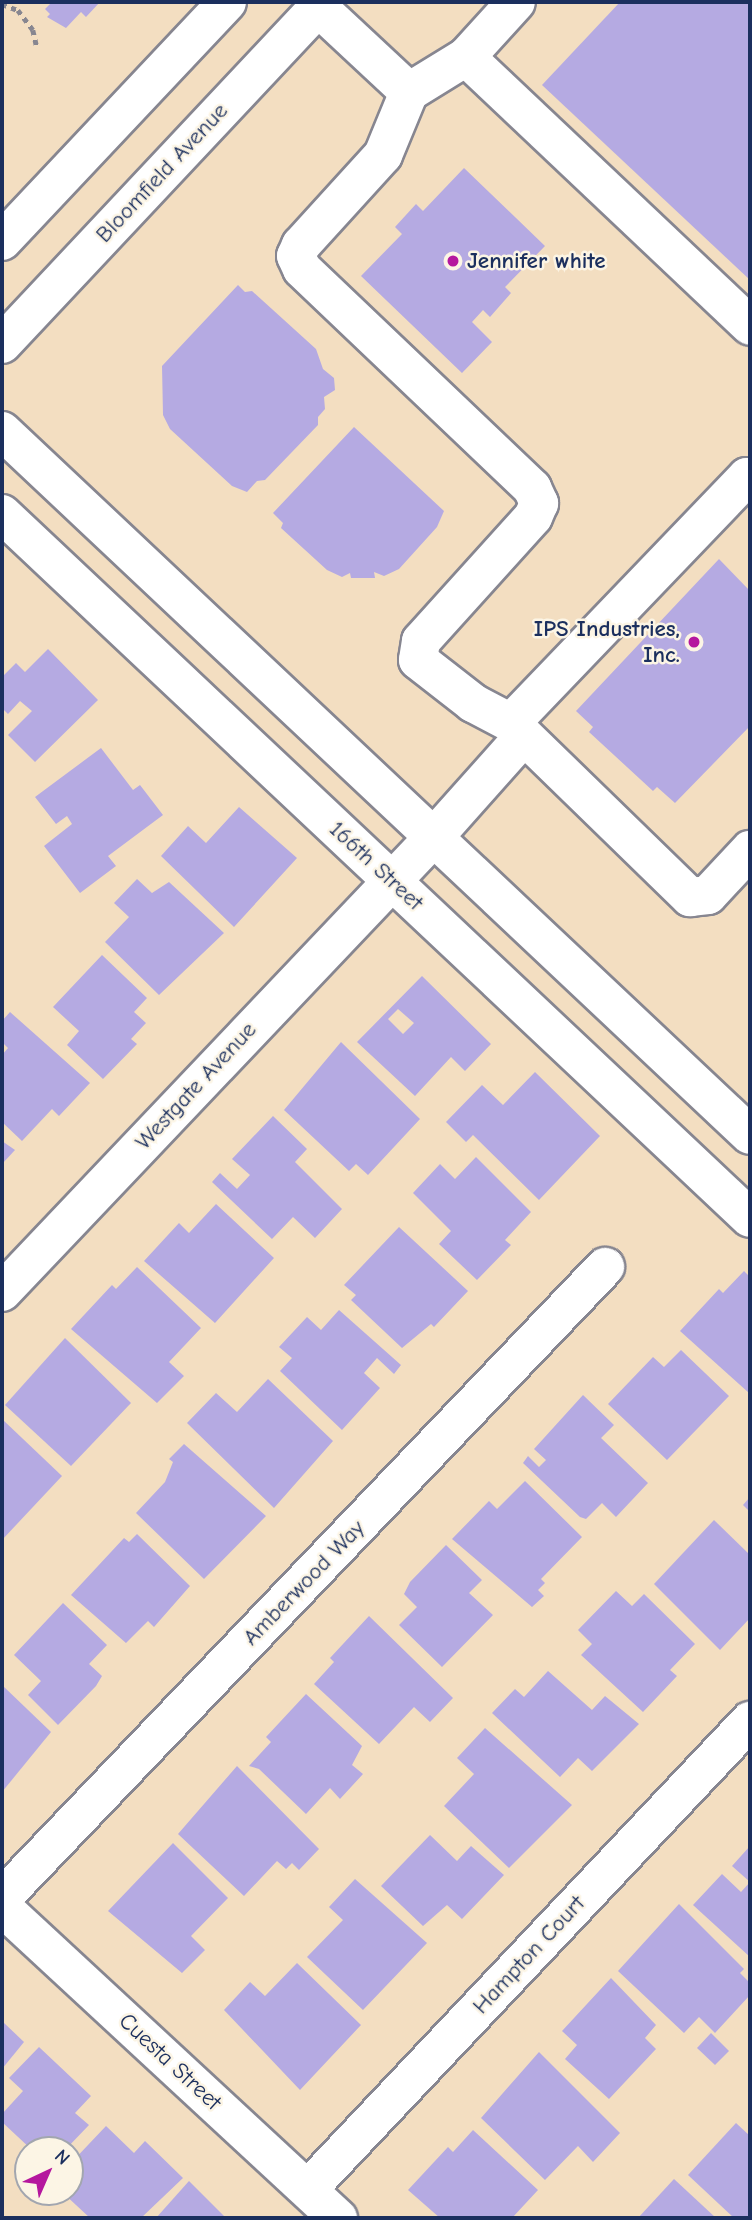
<!DOCTYPE html>
<html>
<head>
<meta charset="utf-8">
<style>
  body { margin:0 }
  #map { position:relative; width:752px; height:2220px; overflow:hidden; background:#f3dec1; font-family:"Comic Neue",sans-serif }
  div>[style] { position:absolute }
  .building>* { inset:0; background:#b5aae2 }
  .path>* { height:4.5px; margin-top:-2.25px; transform-origin:0; background:repeating-linear-gradient(90deg,#878690 0 5px,transparent 0 10px) }
  .roads { filter:drop-shadow(2px 0 #878690) drop-shadow(-2px 0 #878690) drop-shadow(0 2px #878690) drop-shadow(0 -2px #878690) }
  .minor>* { height:38px; margin:-19px; padding:0 19px; transform-origin:19px; border-radius:19px; background:#fff }
  .major>* { height:38px; margin:-19px; padding:0 19px; transform-origin:19px; border-radius:19px; background:#fff }
  .dots>* { width:19px; height:19px; translate:-50% -50%; box-sizing:border-box; border:4px solid #fcf5e5; border-radius:50% }
  span { translate:-50% -50%; white-space:nowrap; text-align:center; line-height:1.15; -webkit-text-stroke:5px #fcf5e5; paint-order:stroke }
  .street-label { font-size:23px; color:#1b2f5e }
  .poi-label { font-size:23px; color:#1b2f5e; font-weight:700 }
  .left { translate:0 -50%; text-align:left }
  .right { translate:-100% -50%; text-align:right }
  .frame { position:absolute; inset:0; border:4px solid #1b2f5e; pointer-events:none }
  .north { position:absolute; left:14px; top:2136px; width:70px; height:70px; box-sizing:border-box; background:#fcf5e5; border:2px solid #a2a6af; border-radius:50%; rotate:44deg; font-size:19px; font-weight:700; line-height:28px; text-align:center; color:#1b2f5e }
  .north::after { content:''; display:block; margin:auto; width:24px; height:32px; background:#b5179e; clip-path:polygon(50% 0,100% 100%,50% 72%,0 100%) }
</style>
</head>
<body>
<div id="map">
  <div class="building">
    <i style="clip-path:polygon(52px 2px,100px 2px,86px 17px,81px 12px,66px 28px,47px 17px,50px 14px,45px 9px)"></i>
    <i style="clip-path:polygon(620px 2px,750px 2px,750px 280px,542px 85px)"></i>
    <i style="clip-path:polygon(464px 168px,545px 246px,505px 287px,511px 293px,490px 317px,483px 310px,472px 322px,492px 342px,462px 373px,361px 276px,402px 234px,395px 227px,416px 204px,423px 211px)"></i>
    <i style="clip-path:polygon(238px 285px,245px 292px,252px 291px,316px 349px,323px 369px,334px 378px,335px 390px,324px 397px,325px 409px,318px 417px,318px 425px,265px 480px,257px 481px,247px 492px,232px 486px,170px 429px,163px 415px,162px 366px)"></i>
    <i style="clip-path:polygon(354px 427px,444px 511px,437px 527px,399px 569px,384px 576px,374px 572px,375px 578px,351px 578px,350px 573px,342px 577px,327px 570px,281px 528px,283px 523px,273px 513px)"></i>
    <i style="clip-path:polygon(719px 559px,750px 591px,750px 726px,675px 803px,657px 787px,653px 791px,589px 732px,593px 727px,576px 711px)"></i>
    <i style="clip-path:polygon(48px 649px,98px 700px,35px 762px,8px 735px,32px 711px,20px 701px,8px 714px,2px 708px,2px 677px,16px 663px,25px 672px)"></i>
    <i style="clip-path:polygon(101px 748px,133px 790px,140px 785px,163px 815px,108px 856px,116px 866px,80px 893px,44px 846px,72px 824px,67px 816px,56px 824px,35px 797px)"></i>
    <i style="clip-path:polygon(239px 807px,297px 858px,234px 927px,161px 856px,188px 826px,206px 843px)"></i>
    <i style="clip-path:polygon(137px 879px,152px 893px,169px 882px,224px 933px,159px 995px,105px 942px,129px 917px,114px 903px)"></i>
    <i style="clip-path:polygon(102px 955px,147px 998px,134px 1012px,146px 1023px,131px 1039px,137px 1044px,103px 1079px,67px 1045px,79px 1031px,53px 1007px)"></i>
    <i style="clip-path:polygon(evenodd,422px 976px,491px 1044px,465px 1071px,451px 1057px,415px 1096px,357px 1042px,422px 976px,398px 1009px,414px 1023px,403px 1034px,388px 1019px,398px 1009px)"></i>
    <i style="clip-path:polygon(10px 1012px,90px 1083px,59px 1116px,52px 1109px,22px 1141px,2px 1122px,2px 1055px,8px 1048px,2px 1042px,2px 1021px)"></i>
    <i style="clip-path:polygon(341px 1042px,420px 1119px,368px 1175px,356px 1164px,349px 1171px,284px 1110px)"></i>
    <i style="clip-path:polygon(535px 1072px,600px 1136px,539px 1200px,473px 1135px,466px 1142px,446px 1122px,482px 1085px,503px 1105px)"></i>
    <i style="clip-path:polygon(273px 1116px,307px 1149px,295px 1162px,342px 1209px,315px 1238px,293px 1217px,272px 1239px,212px 1182px,220px 1173px,237px 1189px,250px 1175px,232px 1159px)"></i>
    <i style="clip-path:polygon(2px 1141px,15px 1150px,2px 1164px)"></i>
    <i style="clip-path:polygon(476px 1157px,531px 1212px,505px 1240px,511px 1245px,477px 1280px,439px 1244px,451px 1231px,413px 1193px,440px 1164px,455px 1179px)"></i>
    <i style="clip-path:polygon(216px 1204px,274px 1258px,215px 1323px,144px 1261px,179px 1223px,189px 1233px)"></i>
    <i style="clip-path:polygon(399px 1227px,468px 1291px,434px 1327px,431px 1324px,402px 1348px,351px 1300px,356px 1295px,344px 1285px)"></i>
    <i style="clip-path:polygon(137px 1267px,201px 1328px,169px 1362px,184px 1376px,157px 1403px,71px 1329px,112px 1285px,116px 1289px)"></i>
    <i style="clip-path:polygon(744px 1271px,750px 1277px,749px 1393px,680px 1331px,719px 1289px,723px 1293px)"></i>
    <i style="clip-path:polygon(339px 1310px,401px 1365px,394px 1374px,377px 1358px,364px 1373px,380px 1388px,342px 1430px,280px 1371px,292px 1358px,279px 1347px,307px 1317px,321px 1330px)"></i>
    <i style="clip-path:polygon(65px 1338px,131px 1403px,71px 1466px,5px 1405px)"></i>
    <i style="clip-path:polygon(681px 1350px,729px 1396px,667px 1460px,608px 1404px,653px 1357px,664px 1367px)"></i>
    <i style="clip-path:polygon(268px 1379px,333px 1441px,274px 1508px,187px 1423px,216px 1393px,237px 1412px)"></i>
    <i style="clip-path:polygon(583px 1395px,614px 1425px,601px 1438px,648px 1483px,616px 1517px,602px 1503px,586px 1519px,580px 1517px,523px 1463px,528px 1456px,539px 1467px,546px 1460px,534px 1449px)"></i>
    <i style="clip-path:polygon(2px 1419px,62px 1476px,2px 1540px)"></i>
    <i style="clip-path:polygon(184px 1444px,266px 1516px,204px 1579px,136px 1513px,165px 1482px,173px 1462px,169px 1459px)"></i>
    <i style="clip-path:polygon(525px 1481px,582px 1537px,541px 1579px,545px 1583px,538px 1590px,544px 1596px,532px 1607px,452px 1539px,489px 1501px,497px 1509px)"></i>
    <i style="clip-path:polygon(750px 1497px,750px 1512px,743px 1505px)"></i>
    <i style="clip-path:polygon(714px 1520px,750px 1555px,750px 1618px,720px 1650px,654px 1584px)"></i>
    <i style="clip-path:polygon(137px 1534px,190px 1586px,154px 1627px,148px 1621px,126px 1643px,71px 1595px,124px 1538px,129px 1542px)"></i>
    <i style="clip-path:polygon(446px 1545px,482px 1580px,469px 1593px,493px 1615px,442px 1667px,399px 1625px,417px 1607px,404px 1594px,410px 1582px)"></i>
    <i style="clip-path:polygon(616px 1591px,632px 1606px,644px 1594px,695px 1644px,670px 1670px,677px 1676px,643px 1712px,581px 1655px,592px 1644px,578px 1630px)"></i>
    <i style="clip-path:polygon(63px 1603px,107px 1645px,89px 1664px,102px 1676px,96px 1686px,58px 1725px,28px 1695px,41px 1681px,14px 1655px)"></i>
    <i style="clip-path:polygon(369px 1616px,453px 1698px,430px 1722px,414px 1707px,379px 1744px,314px 1684px,334px 1662px,330px 1658px)"></i>
    <i style="clip-path:polygon(548px 1671px,592px 1710px,605px 1696px,639px 1724px,592px 1771px,578px 1758px,560px 1777px,492px 1713px,515px 1689px,524px 1697px)"></i>
    <i style="clip-path:polygon(2px 1685px,51px 1732px,2px 1792px)"></i>
    <i style="clip-path:polygon(306px 1694px,362px 1746px,352px 1765px,363px 1774px,340px 1799px,330px 1788px,306px 1814px,259px 1769px,249px 1766px,271px 1742px,266px 1737px)"></i>
    <i style="clip-path:polygon(485px 1728px,572px 1805px,509px 1868px,444px 1806px,474px 1774px,457px 1758px)"></i>
    <i style="clip-path:polygon(237px 1766px,319px 1849px,299px 1870px,292px 1863px,286px 1869px,277px 1861px,244px 1896px,178px 1834px)"></i>
    <i style="clip-path:polygon(430px 1835px,457px 1861px,471px 1846px,504px 1875px,462px 1919px,447px 1905px,423px 1926px,381px 1886px)"></i>
    <i style="clip-path:polygon(173px 1843px,228px 1898px,191px 1936px,205px 1950px,182px 1973px,108px 1911px)"></i>
    <i style="clip-path:polygon(750px 1846px,750px 1957px,693px 1905px,722px 1874px,741px 1892px,750px 1882px,732px 1866px)"></i>
    <i style="clip-path:polygon(355px 1879px,427px 1943px,363px 2010px,307px 1957px,343px 1920px,329px 1907px)"></i>
    <i style="clip-path:polygon(679px 1904px,744px 1969px,740px 1973px,750px 1983px,750px 1995px,715px 2033px,699px 2017px,684px 2033px,618px 1971px)"></i>
    <i style="clip-path:polygon(297px 1963px,361px 2025px,300px 2090px,224px 2010px,250px 1982px,265px 1996px)"></i>
    <i style="clip-path:polygon(611px 1978px,656px 2025px,645px 2038px,656px 2049px,609px 2099px,565px 2059px,577px 2045px,562px 2031px)"></i>
    <i style="clip-path:polygon(2px 2021px,24px 2042px,2px 2069px)"></i>
    <i style="clip-path:polygon(711px 2033px,729px 2051px,715px 2065px,697px 2048px)"></i>
    <i style="clip-path:polygon(39px 2047px,91px 2096px,75px 2113px,89px 2125px,65px 2150px,32px 2150px,2px 2122px,2px 2114px,23px 2091px,9px 2078px)"></i>
    <i style="clip-path:polygon(539px 2052px,620px 2133px,593px 2162px,578px 2146px,545px 2180px,481px 2118px)"></i>
    <i style="clip-path:polygon(736px 2123px,750px 2136px,750px 2218px,734px 2218px,688px 2175px)"></i>
    <i style="clip-path:polygon(106px 2126px,134px 2153px,145px 2141px,183px 2178px,141px 2218px,90px 2218px,62px 2192px,70px 2192px,70px 2164px)"></i>
    <i style="clip-path:polygon(473px 2130px,538px 2190px,512px 2218px,440px 2218px,408px 2190px,448px 2147px,453px 2152px)"></i>
    <i style="clip-path:polygon(674px 2179px,716px 2218px,638px 2218px)"></i>
    <i style="clip-path:polygon(189px 2181px,226px 2218px,156px 2218px)"></i>
  </div>
  <div class="path">
    <i style="left:2px;top:4px;width:17px;rotate:21deg"></i>
    <i style="left:18px;top:10px;width:25px;rotate:53deg"></i>
    <i style="left:33px;top:30px;width:18px;rotate:77deg"></i>
  </div>
  <div class="roads">
    <div class="minor">
      <i style="left:318px;top:7px;width:125px;rotate:43deg"></i>
      <i style="left:409px;top:92px;width:67px;rotate:-31.6deg"></i>
      <i style="left:466px;top:57px;width:74px;rotate:-47.7deg"></i>
      <i style="left:466px;top:57px;width:391px;rotate:43.4deg"></i>
      <i style="left:409px;top:92px;width:68px;rotate:112.4deg"></i>
      <i style="left:383px;top:155px;width:122px;rotate:132.3deg"></i>
      <i style="left:301px;top:245px;width:12px;rotate:114deg"></i>
      <i style="left:296px;top:256px;width:14px;rotate:65deg"></i>
      <i style="left:302px;top:269px;width:318px;rotate:43.6deg"></i>
      <i style="left:532px;top:488px;width:17px;rotate:65deg"></i>
      <i style="left:539px;top:503px;width:15px;rotate:113deg"></i>
      <i style="left:533px;top:517px;width:167px;rotate:132.1deg"></i>
      <i style="left:421px;top:641px;width:19px;rotate:99deg"></i>
      <i style="left:418px;top:660px;width:70px;rotate:38deg"></i>
      <i style="left:473px;top:703px;width:43px;rotate:27.8deg"></i>
      <i style="left:511px;top:723px;width:250px;rotate:44.2deg"></i>
      <i style="left:690px;top:897px;width:18px;rotate:-6deg"></i>
      <i style="left:708px;top:895px;width:62px;rotate:-47deg"></i>
      <i style="left:2px;top:431px;width:1027px;rotate:43.26deg"></i>
      <i style="left:2px;top:514px;width:1027px;rotate:43.26deg"></i>
      <i style="left:511px;top:723px;width:341px;rotate:-46.2deg"></i>
      <i style="left:747px;top:477px;width:5px;rotate:53deg"></i>
      <i style="left:2px;top:1292px;width:627px;rotate:-46.49deg"></i>
      <i style="left:434px;top:837px;width:135px;rotate:-48.3deg"></i>
      <i style="left:2px;top:1898px;width:873px;rotate:-46.3deg"></i>
      <i style="left:2px;top:1907px;width:458px;rotate:42.8deg"></i>
      <i style="left:308px;top:2189px;width:644px;rotate:-46.64deg"></i>
    </div>
    <div class="major">
      <i style="left:2px;top:241px;width:328px;rotate:-46.7deg"></i>
      <i style="left:2px;top:344px;width:469px;rotate:-46.8deg"></i>
    </div>
  </div>
  <div class="dots">
    <i style="left:453px;top:261px;background:#b5179e"></i>
    <i style="left:694px;top:642px;background:#b5179e"></i>
  </div>
  <div class="street-label">
    <span style="left:162px;top:173px;rotate:-47deg">Bloomfield Avenue</span>
    <span style="left:376px;top:866px;rotate:43deg">166th Street</span>
    <span style="left:196px;top:1086px;rotate:-47deg">Westgate Avenue</span>
    <span style="left:304px;top:1583px;rotate:-46deg">Amberwood Way</span>
    <span style="left:529px;top:1955px;rotate:-47deg">Hampton Court</span>
    <span style="left:170px;top:2062px;rotate:43deg">Cuesta Street</span>
  </div>
  <div class="poi-label">
    <span class="left" style="left:467px;top:261px">Jennifer white</span>
    <span class="right" style="left:680px;top:642px">IPS Industries,<br>Inc.</span>
  </div>
  <div class="frame"></div>
  <div class="north">N</div>
</div>
</body>
</html>
